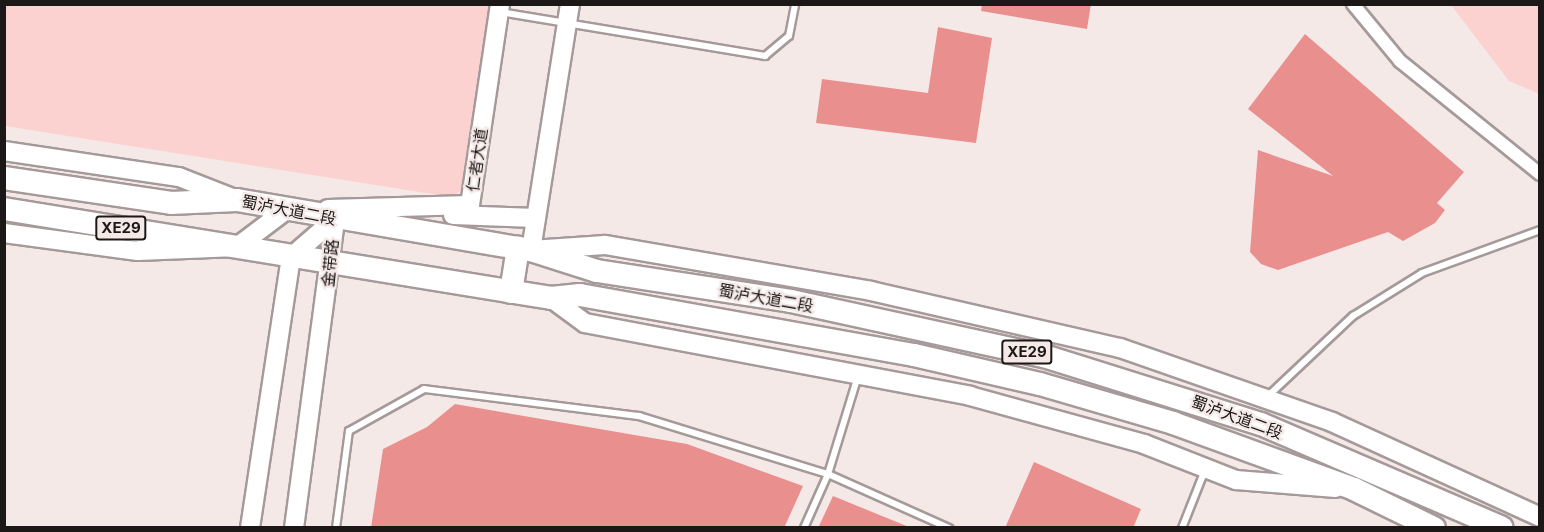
<!DOCTYPE html>
<html>
<head>
<meta charset="utf-8">
<style>
  body { margin:0 }
  #map { position:relative; width:1544px; height:532px; overflow:hidden; background:#f5e9e8; font-family:Inter,"Noto Sans SC",sans-serif }
  div>[style] { position:absolute }
  .green>* { inset:0; background:#fbd2d0 }
  .building>* { inset:0; background:#e9908e }
  .roads { filter:drop-shadow(2px 0 #a59999) drop-shadow(-2px 0 #a59999) drop-shadow(0 2px #a59999) drop-shadow(0 -2px #a59999) }
  .lane>* { height:6px; margin:-3px; padding:0 3px; transform-origin:3px; border-radius:3px; background:#fff }
  .street>* { height:12px; margin:-6px; padding:0 6px; transform-origin:6px; border-radius:6px; background:#fff }
  .secondary>* { height:18px; margin:-9px; padding:0 9px; transform-origin:9px; border-radius:9px; background:#fff }
  .highway>* { height:22px; margin:-11px; padding:0 11px; transform-origin:11px; border-radius:11px; background:#fff }
  span { translate:-50% -50%; white-space:nowrap; text-align:center; line-height:1.15; -webkit-text-stroke:4.5px #f5e9e8; paint-order:stroke }
  .shield-label span { padding:2px 4px; background:#f5e9e8; border:2px solid; border-radius:4px; -webkit-text-stroke-width:0 }
  .shield-label { font-size:15px; color:#1c1818; font-weight:700 }
  .street-label { font-size:16px; color:#1c1818 }
  .frame { position:absolute; inset:0; border:6px solid #1c1818; pointer-events:none }
</style>
</head>
<body>
<div id="map">
  <div class="green">
    <i style="clip-path:polygon(4px 5px,507px 5px,477px 181px,451px 197px,5px 126px)"></i>
    <i style="clip-path:polygon(1451px 5px,1539px 5px,1539px 94px,1509px 81px)"></i>
  </div>
  <div class="building">
    <i style="clip-path:polygon(982px 4px,1091px 4px,1087px 29px,981px 11px)"></i>
    <i style="clip-path:polygon(938px 27px,992px 38px,976px 143px,816px 123px,822px 79px,928px 93px)"></i>
    <i style="clip-path:polygon(1305px 34px,1464px 172px,1437px 203px,1445px 210px,1435px 223px,1403px 241px,1388px 232px,1278px 270px,1261px 264px,1250px 252px,1258px 150px,1333px 176px,1248px 109px)"></i>
    <i style="clip-path:polygon(455px 404px,687px 444px,803px 486px,784px 528px,371px 528px,383px 449px,427px 427px)"></i>
    <i style="clip-path:polygon(1034px 462px,1141px 509px,1133px 528px,1005px 528px)"></i>
    <i style="clip-path:polygon(833px 496px,909px 527px,909px 528px,818px 528px)"></i>
  </div>
  <div class="roads">
    <div class="lane">
      <i style="left:500px;top:12px;width:269px;rotate:9.4deg"></i>
      <i style="left:765px;top:56px;width:31px;rotate:-40deg"></i>
      <i style="left:789px;top:36px;width:33px;rotate:-79deg"></i>
      <i style="left:1268px;top:396px;width:117px;rotate:-43.3deg"></i>
      <i style="left:1353px;top:316px;width:81px;rotate:-31.9deg"></i>
      <i style="left:1422px;top:273px;width:126px;rotate:-20deg"></i>
      <i style="left:336px;top:528px;width:98px;rotate:-82.4deg"></i>
      <i style="left:349px;top:431px;width:86px;rotate:-29.2deg"></i>
      <i style="left:424px;top:389px;width:217px;rotate:7.2deg"></i>
      <i style="left:639px;top:416px;width:198px;rotate:17.1deg"></i>
      <i style="left:828px;top:474px;width:133px;rotate:24.1deg"></i>
      <i style="left:804px;top:528px;width:59px;rotate:-66deg"></i>
      <i style="left:828px;top:474px;width:102px;rotate:-73deg"></i>
      <i style="left:1182px;top:528px;width:62px;rotate:-68.4deg"></i>
    </div>
    <div class="street">
      <i style="left:1353px;top:4px;width:74px;rotate:50.5deg"></i>
      <i style="left:1400px;top:61px;width:180px;rotate:38.9deg"></i>
    </div>
    <div class="secondary">
      <i style="left:570px;top:4px;width:249px;rotate:99deg"></i>
      <i style="left:531px;top:250px;width:74px;rotate:-3.9deg"></i>
      <i style="left:605px;top:245px;width:270px;rotate:9.8deg"></i>
      <i style="left:871px;top:291px;width:255px;rotate:12.9deg"></i>
      <i style="left:1120px;top:348px;width:225px;rotate:19.2deg"></i>
      <i style="left:1332px;top:422px;width:229px;rotate:24.5deg"></i>
      <i style="left:4px;top:151px;width:177px;rotate:8.5deg"></i>
      <i style="left:179px;top:177px;width:57px;rotate:21.6deg"></i>
      <i style="left:328px;top:209px;width:142px;rotate:-1.6deg"></i>
      <i style="left:470px;top:205px;width:203px;rotate:-81.5deg"></i>
      <i style="left:453px;top:215px;width:83px;rotate:2.1deg"></i>
      <i style="left:4px;top:233px;width:135px;rotate:7.7deg"></i>
      <i style="left:138px;top:251px;width:99px;rotate:-2.3deg"></i>
      <i style="left:237px;top:247px;width:61px;rotate:-37.1deg"></i>
      <i style="left:286px;top:210px;width:12px;rotate:-5deg"></i>
      <i style="left:551px;top:298px;width:42px;rotate:36.3deg"></i>
      <i style="left:585px;top:323px;width:392px;rotate:10.7deg"></i>
      <i style="left:970px;top:396px;width:180px;rotate:15.4deg"></i>
      <i style="left:1144px;top:444px;width:99px;rotate:21.4deg"></i>
      <i style="left:1236px;top:480px;width:100px;rotate:4.6deg"></i>
      <i style="left:250px;top:528px;width:274px;rotate:-81.4deg"></i>
      <i style="left:291px;top:257px;width:58px;rotate:-40.8deg"></i>
      <i style="left:294px;top:528px;width:312px;rotate:-82.4deg"></i>
    </div>
    <div class="highway">
      <i style="left:4px;top:178px;width:169px;rotate:8.5deg"></i>
      <i style="left:171px;top:203px;width:66px;rotate:-2.6deg"></i>
      <i style="left:237px;top:200px;width:298px;rotate:9.7deg"></i>
      <i style="left:531px;top:250px;width:69px;rotate:17.7deg"></i>
      <i style="left:597px;top:271px;width:196px;rotate:8.8deg"></i>
      <i style="left:791px;top:301px;width:259px;rotate:12.3deg"></i>
      <i style="left:1044px;top:356px;width:227px;rotate:17.4deg"></i>
      <i style="left:1261px;top:424px;width:262px;rotate:23.3deg"></i>
      <i style="left:4px;top:209px;width:554px;rotate:9.24deg"></i>
      <i style="left:551px;top:298px;width:29px;rotate:-6deg"></i>
      <i style="left:580px;top:295px;width:339px;rotate:10.2deg"></i>
      <i style="left:914px;top:355px;width:129px;rotate:13deg"></i>
      <i style="left:1040px;top:384px;width:139px;rotate:16.3deg"></i>
      <i style="left:1173px;top:423px;width:193px;rotate:20deg"></i>
      <i style="left:1354px;top:489px;width:89px;rotate:26deg"></i>
      <i style="left:511px;top:292px;width:45px;rotate:-81deg"></i>
    </div>
  </div>
  <div class="shield-label">
    <span style="left:121px;top:228px">XE29</span>
    <span style="left:1027px;top:352px">XE29</span>
  </div>
  <div class="street-label">
    <span style="left:477px;top:160px;rotate:-82deg">仁者大道</span>
    <span style="left:289px;top:210px;rotate:11deg">蜀泸大道二段</span>
    <span style="left:330px;top:263px;rotate:-84deg">金带路</span>
    <span style="left:766px;top:298px;rotate:10deg">蜀泸大道二段</span>
    <span style="left:1237px;top:417px;rotate:20deg">蜀泸大道二段</span>
  </div>
  <div class="frame"></div>
</div>
</body>
</html>
